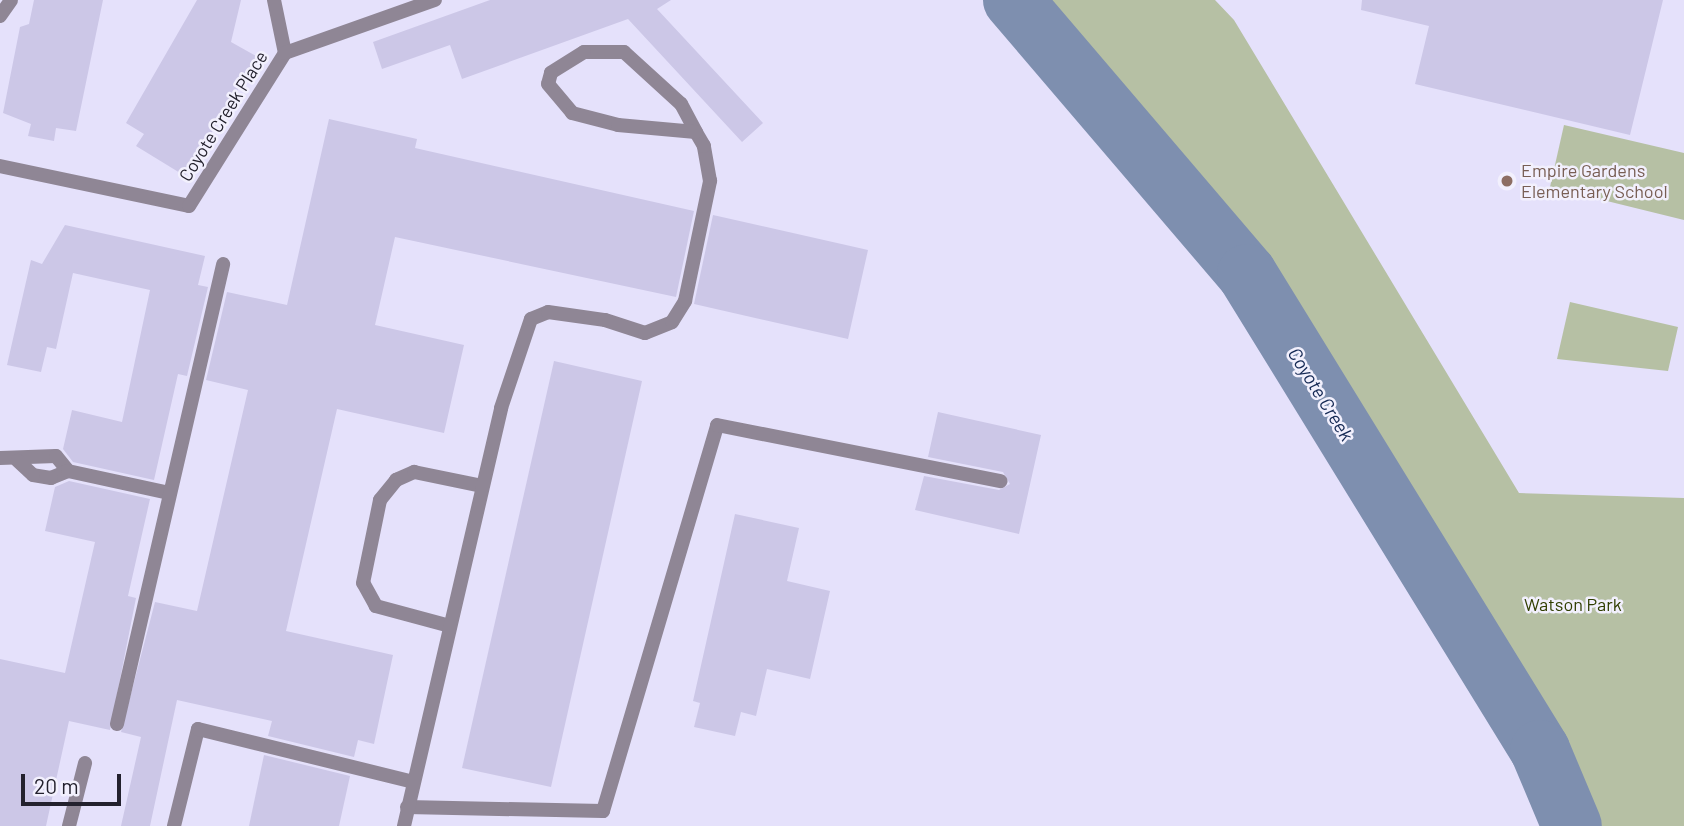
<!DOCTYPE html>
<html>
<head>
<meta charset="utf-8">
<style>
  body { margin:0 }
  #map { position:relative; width:1684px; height:826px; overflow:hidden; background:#e5e1fb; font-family:Barlow,sans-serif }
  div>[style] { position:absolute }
  .green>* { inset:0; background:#b6c0a4 }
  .river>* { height:60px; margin:-30px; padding:0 30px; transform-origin:30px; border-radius:30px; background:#7e8faf }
  .building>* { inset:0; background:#ccc7e7 }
  .lane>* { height:14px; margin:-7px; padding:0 7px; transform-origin:7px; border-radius:7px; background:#8f8695 }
  .street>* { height:14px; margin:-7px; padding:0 7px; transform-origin:7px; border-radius:7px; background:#8f8695 }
  .dots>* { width:19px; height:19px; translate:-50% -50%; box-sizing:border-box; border:4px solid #f2f0fd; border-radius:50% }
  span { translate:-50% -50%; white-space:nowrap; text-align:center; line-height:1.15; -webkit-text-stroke:5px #f2f0fd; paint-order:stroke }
  .street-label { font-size:18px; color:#23212d }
  .education-label { font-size:18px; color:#785e54 }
  .left { translate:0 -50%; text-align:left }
  .park-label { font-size:18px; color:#303e01 }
  .water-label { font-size:19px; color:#152954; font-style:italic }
  .scale { position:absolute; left:21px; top:774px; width:100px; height:32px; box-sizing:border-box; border:4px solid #23212d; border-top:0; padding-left:9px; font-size:21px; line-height:24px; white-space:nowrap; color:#23212d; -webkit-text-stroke:5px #f2f0fd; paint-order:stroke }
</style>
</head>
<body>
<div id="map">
  <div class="green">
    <i style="clip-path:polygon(1011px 0,1215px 0,1234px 20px,1519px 493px,1684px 498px,1684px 826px,1558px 826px,1460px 627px,1308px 394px,1165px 184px)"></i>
    <i style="clip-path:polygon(1564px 125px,1684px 153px,1684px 220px,1550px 187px)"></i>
    <i style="clip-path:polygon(1570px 302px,1678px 327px,1668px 371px,1557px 359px)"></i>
  </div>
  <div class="river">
    <i style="left:1013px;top:0;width:360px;rotate:49.5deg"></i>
    <i style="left:1247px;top:274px;width:559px;rotate:58.39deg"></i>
    <i style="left:1540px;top:750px;width:82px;rotate:67.2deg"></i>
  </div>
  <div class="building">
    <i style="clip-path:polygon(34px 0,103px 0,76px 131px,56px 128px,54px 141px,28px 136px,31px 124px,3px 113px,20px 27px,29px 24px)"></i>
    <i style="clip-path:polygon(197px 0,241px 0,231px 42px,258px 57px,185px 176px,136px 146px,144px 134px,126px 123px)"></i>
    <i style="clip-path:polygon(490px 0,671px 0,657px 9px,763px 123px,742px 142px,628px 19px,462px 79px,450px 45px,382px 69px,373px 42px)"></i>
    <i style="clip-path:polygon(1362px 0,1663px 0,1630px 135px,1415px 84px,1429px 26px,1361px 10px)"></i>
    <i style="clip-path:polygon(329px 119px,417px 139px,415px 148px,694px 211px,676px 297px,395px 237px,375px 325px,464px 345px,444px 433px,337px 409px,286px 631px,393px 655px,374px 744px,358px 740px,354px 757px,268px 736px,272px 721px,177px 700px,150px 826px,121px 826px,141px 737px,121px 732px,155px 602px,197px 611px,248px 390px,206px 380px,227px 292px,287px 305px)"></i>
    <i style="clip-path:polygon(713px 215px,868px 250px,848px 339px,694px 304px)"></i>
    <i style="clip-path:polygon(65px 225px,205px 256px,198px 285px,208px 287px,187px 376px,178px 374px,154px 480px,73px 462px,63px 449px,72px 410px,122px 422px,150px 290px,73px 273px,56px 349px,47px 347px,41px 372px,7px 365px,31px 260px,42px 264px)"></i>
    <i style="clip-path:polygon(554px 361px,642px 381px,551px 787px,462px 768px)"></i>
    <i style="clip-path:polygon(938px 412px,1041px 435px,1019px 534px,915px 510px,924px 476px,999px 490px,1010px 484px,1003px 472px,928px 457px)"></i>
    <i style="clip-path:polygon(69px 481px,150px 499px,128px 596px,136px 598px,110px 730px,69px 721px,46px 826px,0 826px,0 659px,65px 673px,95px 542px,45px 531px,55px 487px)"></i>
    <i style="clip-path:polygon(735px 514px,799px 528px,787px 581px,830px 591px,810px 679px,767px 669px,756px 716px,741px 712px,735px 736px,694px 727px,700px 703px,693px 701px)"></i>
    <i style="clip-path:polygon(264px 755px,350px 776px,339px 826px,249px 826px)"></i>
  </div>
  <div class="lane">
    <i style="left:274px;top:0;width:54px;rotate:78.3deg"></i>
    <i style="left:0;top:458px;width:56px;rotate:-2deg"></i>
    <i style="left:56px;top:456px;width:19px;rotate:51deg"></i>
    <i style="left:68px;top:471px;width:18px;rotate:158deg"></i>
    <i style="left:51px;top:478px;width:18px;rotate:-171deg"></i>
    <i style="left:33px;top:475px;width:21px;rotate:-137deg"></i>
    <i style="left:68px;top:471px;width:103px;rotate:12.3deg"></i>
    <i style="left:450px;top:626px;width:77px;rotate:-164.9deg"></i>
    <i style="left:376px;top:606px;width:26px;rotate:-119deg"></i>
    <i style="left:363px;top:583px;width:85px;rotate:-78.4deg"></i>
    <i style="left:380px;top:500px;width:26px;rotate:-51deg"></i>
    <i style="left:396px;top:480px;width:20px;rotate:-24deg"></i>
    <i style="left:414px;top:472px;width:69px;rotate:11.6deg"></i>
    <i style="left:117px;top:724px;width:472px;rotate:-77deg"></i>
    <i style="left:407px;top:807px;width:196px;rotate:1.2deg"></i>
    <i style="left:603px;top:811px;width:402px;rotate:-73.5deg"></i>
    <i style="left:717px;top:425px;width:289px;rotate:11.2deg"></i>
    <i style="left:69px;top:826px;width:65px;rotate:-75.7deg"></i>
    <i style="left:174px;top:826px;width:100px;rotate:-76.1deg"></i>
    <i style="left:198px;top:729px;width:221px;rotate:13.8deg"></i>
    <i style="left:404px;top:826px;width:429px;rotate:-76.9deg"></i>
    <i style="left:501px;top:408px;width:94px;rotate:-71.4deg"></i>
    <i style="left:531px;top:319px;width:18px;rotate:-22deg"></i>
    <i style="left:548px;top:312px;width:58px;rotate:8deg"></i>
    <i style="left:605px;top:320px;width:42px;rotate:18deg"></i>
    <i style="left:645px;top:333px;width:29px;rotate:-22deg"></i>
    <i style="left:672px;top:322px;width:25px;rotate:-58deg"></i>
    <i style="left:685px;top:301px;width:123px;rotate:-78.2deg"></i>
    <i style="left:710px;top:181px;width:36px;rotate:-100deg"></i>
    <i style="left:704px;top:146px;width:16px;rotate:-120deg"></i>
    <i style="left:696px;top:132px;width:32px;rotate:-118deg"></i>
    <i style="left:681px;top:104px;width:77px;rotate:-137.6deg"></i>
    <i style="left:624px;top:52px;width:40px;rotate:180deg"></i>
    <i style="left:584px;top:52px;width:39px;rotate:148deg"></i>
    <i style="left:551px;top:73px;width:11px;rotate:105deg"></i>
    <i style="left:548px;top:84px;width:38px;rotate:50deg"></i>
    <i style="left:572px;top:113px;width:48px;rotate:14.6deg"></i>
    <i style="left:618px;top:125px;width:78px;rotate:5.1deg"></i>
  </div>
  <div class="street">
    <i style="left:0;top:16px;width:19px;rotate:-55deg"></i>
    <i style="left:0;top:166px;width:193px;rotate:11.9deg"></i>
    <i style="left:189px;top:206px;width:181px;rotate:-57.9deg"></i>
    <i style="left:285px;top:53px;width:159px;rotate:-19.5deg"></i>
  </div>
  <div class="dots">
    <i style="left:1507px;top:181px;background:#8d6e63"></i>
  </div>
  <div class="street-label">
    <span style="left:223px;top:116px;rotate:-58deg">Coyote Creek Place</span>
  </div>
  <div class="education-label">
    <span class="left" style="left:1521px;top:181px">Empire Gardens<br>Elementary School</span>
  </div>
  <div class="park-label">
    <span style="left:1573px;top:604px">Watson Park</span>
  </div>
  <div class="water-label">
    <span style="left:1321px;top:394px;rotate:58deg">Coyote Creek</span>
  </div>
  <div class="scale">20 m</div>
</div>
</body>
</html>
